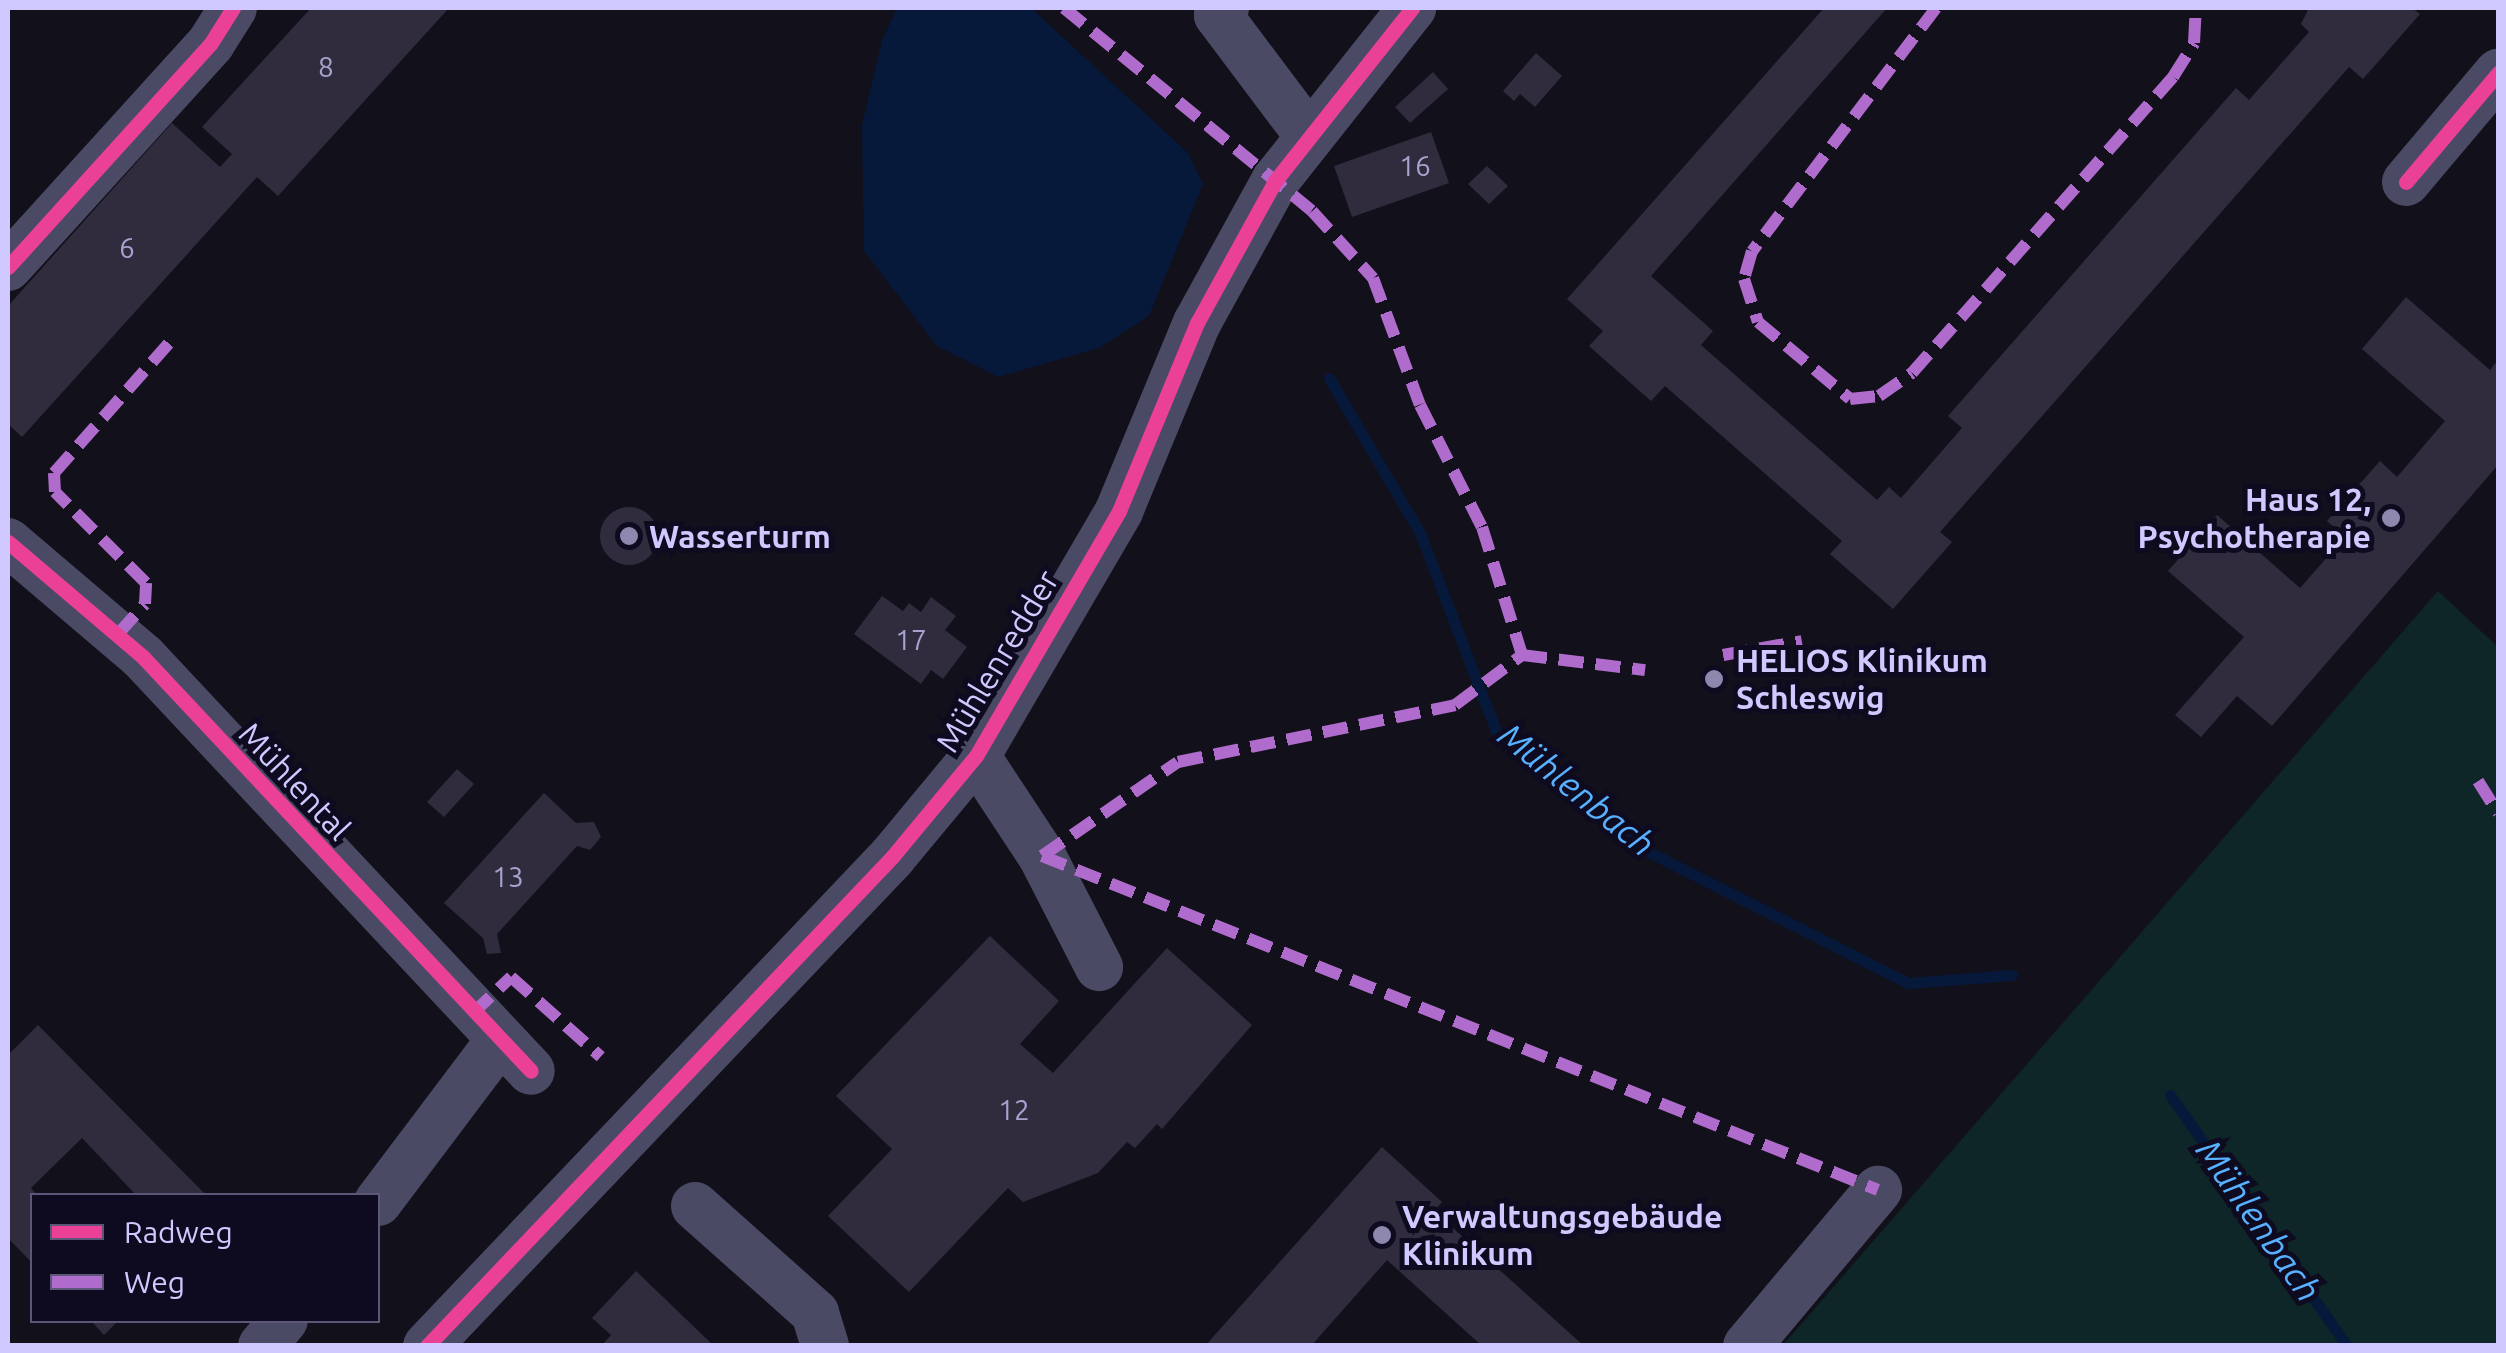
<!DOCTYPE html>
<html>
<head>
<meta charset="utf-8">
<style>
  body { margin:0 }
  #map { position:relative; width:2506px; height:1353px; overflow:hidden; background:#12101b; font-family:Ubuntu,sans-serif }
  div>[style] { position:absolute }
  .green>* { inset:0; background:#0e2627 }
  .water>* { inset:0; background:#06193b }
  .stream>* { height:11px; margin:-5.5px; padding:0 5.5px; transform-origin:5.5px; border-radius:5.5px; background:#06193b }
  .building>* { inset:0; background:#302c3e }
  .round { border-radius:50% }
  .minor>* { height:48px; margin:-24px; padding:0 24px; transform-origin:24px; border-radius:24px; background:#4b4a64 }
  .quiet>* { height:12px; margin-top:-6px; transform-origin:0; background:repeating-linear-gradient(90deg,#b06ccc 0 25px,transparent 0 37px) }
  .cycleway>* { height:15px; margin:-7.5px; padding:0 7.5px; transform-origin:7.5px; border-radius:7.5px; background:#ea4096 }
  .dots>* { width:28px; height:28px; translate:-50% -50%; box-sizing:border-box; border:5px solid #0e0b20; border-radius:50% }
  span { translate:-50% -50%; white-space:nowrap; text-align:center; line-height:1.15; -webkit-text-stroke:10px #0e0b20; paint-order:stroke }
  .number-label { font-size:28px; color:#a8a2cf }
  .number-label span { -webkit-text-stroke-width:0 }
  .poi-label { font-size:32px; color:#d0c9ff; font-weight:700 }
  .right { translate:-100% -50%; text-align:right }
  .left { translate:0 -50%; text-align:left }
  .street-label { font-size:32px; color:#d0c9ff }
  .water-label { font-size:35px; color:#57b1ff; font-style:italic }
  .frame { position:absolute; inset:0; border:10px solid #d0c9ff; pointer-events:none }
  .legend { position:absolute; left:30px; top:1193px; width:350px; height:130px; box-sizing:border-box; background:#0e0b20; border:2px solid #5c5779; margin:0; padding:12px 18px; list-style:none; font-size:30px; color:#d0c9ff }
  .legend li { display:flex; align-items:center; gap:20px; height:50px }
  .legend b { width:50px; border:2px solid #5c5779 }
</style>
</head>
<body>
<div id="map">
  <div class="green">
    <i style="clip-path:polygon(2438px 591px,2498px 647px,2498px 1345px,1783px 1345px)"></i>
  </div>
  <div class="water">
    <i style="clip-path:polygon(897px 8px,1031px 8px,1188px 153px,1203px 184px,1149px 316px,1099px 348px,998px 377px,937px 346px,864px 251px,862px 125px,882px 41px)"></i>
  </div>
  <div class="stream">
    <i style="left:1329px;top:378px;width:180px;rotate:59.6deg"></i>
    <i style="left:1420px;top:533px;width:212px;rotate:69deg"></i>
    <i style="left:1496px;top:731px;width:180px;rotate:39.4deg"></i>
    <i style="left:1635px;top:845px;width:306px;rotate:26.8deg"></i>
    <i style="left:1908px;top:983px;width:104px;rotate:-4.4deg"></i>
    <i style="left:2170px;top:1095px;width:307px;rotate:54.8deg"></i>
  </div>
  <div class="building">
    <i style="clip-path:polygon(311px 8px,449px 8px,278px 196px,257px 177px,22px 437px,8px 424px,8px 306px,172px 123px,220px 167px,232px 154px,202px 127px)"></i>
    <i style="clip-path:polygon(1824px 8px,1887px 8px,1651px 276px,1713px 331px,1701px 345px,1877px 500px,1889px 487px,1901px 498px,1962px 428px,1948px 416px,2236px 88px,2249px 100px,2309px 32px,2301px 24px,2309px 8px,2412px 8px,2420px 14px,2363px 79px,2349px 67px,1940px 532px,1952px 542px,1893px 609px,1830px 554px,1842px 541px,1665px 386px,1651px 401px,1589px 346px,1603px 331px,1567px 299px)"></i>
    <i style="clip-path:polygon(1536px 53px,1562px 76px,1535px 107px,1520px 94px,1514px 101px,1503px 91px)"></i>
    <i style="clip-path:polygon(1433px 72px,1448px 89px,1410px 123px,1395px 107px)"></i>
    <i style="clip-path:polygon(1431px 132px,1449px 183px,1352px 217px,1334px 166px)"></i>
    <i style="clip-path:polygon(1487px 166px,1508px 186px,1489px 204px,1468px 184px)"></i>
    <i style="clip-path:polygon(2406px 297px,2490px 370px,2498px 360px,2498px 465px,2272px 726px,2237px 696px,2201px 737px,2175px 715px,2244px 637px,2168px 571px,2217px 515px,2300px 588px,2345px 537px,2327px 521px,2380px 461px,2397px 477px,2445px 421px,2362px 349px)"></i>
    <i class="round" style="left:600px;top:507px;width:58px;height:58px"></i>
    <i style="clip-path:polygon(882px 596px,903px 611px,909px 603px,921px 612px,931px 597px,956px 616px,945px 630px,967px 647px,943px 679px,931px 670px,921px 684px,854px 634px)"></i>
    <i style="clip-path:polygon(457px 769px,474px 784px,444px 817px,427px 802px)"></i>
    <i style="clip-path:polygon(544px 793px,576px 823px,594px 822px,601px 837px,590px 850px,577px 846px,497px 934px,501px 953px,487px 954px,483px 938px,444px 903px)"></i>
    <i style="clip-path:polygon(990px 936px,1059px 1001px,1020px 1044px,1053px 1073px,1167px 948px,1252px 1025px,1162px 1129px,1157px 1124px,1135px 1148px,1127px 1142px,1098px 1173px,1023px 1202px,1008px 1188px,909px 1292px,828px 1216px,892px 1149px,836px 1096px)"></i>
    <i style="clip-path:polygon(38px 1025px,207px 1196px,137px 1196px,82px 1138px,31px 1188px,38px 1196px,32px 1196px,32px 1263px,8px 1238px,8px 1055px)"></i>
    <i style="clip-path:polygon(1382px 1147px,1442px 1202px,1434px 1211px,1584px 1346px,1482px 1346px,1387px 1260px,1311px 1346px,1205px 1346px)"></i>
    <i style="clip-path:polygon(636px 1271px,714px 1346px,601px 1346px,611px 1335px,592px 1318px)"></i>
    <i style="clip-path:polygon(90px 1320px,119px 1320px,104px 1335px)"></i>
  </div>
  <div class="minor">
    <i style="left:1225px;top:8px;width:10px;rotate:135deg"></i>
    <i style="left:1218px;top:15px;width:150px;rotate:53.1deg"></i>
    <i style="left:2406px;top:182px;width:143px;rotate:-49.8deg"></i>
    <i style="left:8px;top:267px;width:302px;rotate:-47.8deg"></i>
    <i style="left:211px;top:43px;width:41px;rotate:-57.8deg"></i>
    <i style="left:8px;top:542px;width:177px;rotate:40.4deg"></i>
    <i style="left:143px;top:657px;width:567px;rotate:46.86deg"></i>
    <i style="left:976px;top:756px;width:120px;rotate:56.6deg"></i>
    <i style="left:1042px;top:856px;width:125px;rotate:62.8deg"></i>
    <i style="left:378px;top:1202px;width:203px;rotate:-53deg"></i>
    <i style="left:695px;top:1206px;width:161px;rotate:41.7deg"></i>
    <i style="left:815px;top:1313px;width:34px;rotate:73deg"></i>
    <i style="left:262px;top:1346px;width:34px;rotate:-50deg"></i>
    <i style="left:427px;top:1346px;width:675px;rotate:-46.44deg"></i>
    <i style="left:892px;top:857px;width:131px;rotate:-50.3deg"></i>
    <i style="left:976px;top:756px;width:284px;rotate:-59.7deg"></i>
    <i style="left:1119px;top:511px;width:204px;rotate:-67.5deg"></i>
    <i style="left:1197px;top:323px;width:162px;rotate:-61.2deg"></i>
    <i style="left:1275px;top:181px;width:221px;rotate:-51.6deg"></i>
    <i style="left:1747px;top:1346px;width:204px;rotate:-50deg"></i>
  </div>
  <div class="quiet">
    <i style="left:1064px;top:8px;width:320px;rotate:39.3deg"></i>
    <i style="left:1312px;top:211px;width:91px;rotate:47.7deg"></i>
    <i style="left:1373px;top:278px;width:135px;rotate:69.7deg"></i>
    <i style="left:1420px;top:405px;width:137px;rotate:63.1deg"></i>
    <i style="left:1482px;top:527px;width:134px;rotate:72.6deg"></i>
    <i style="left:1936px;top:8px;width:305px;rotate:127.1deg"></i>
    <i style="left:1752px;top:251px;width:29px;rotate:106deg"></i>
    <i style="left:1744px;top:279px;width:45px;rotate:72deg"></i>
    <i style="left:1758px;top:322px;width:120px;rotate:39.9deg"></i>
    <i style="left:1850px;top:399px;width:29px;rotate:-6deg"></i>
    <i style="left:1879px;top:396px;width:40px;rotate:-34.9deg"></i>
    <i style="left:1912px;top:373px;width:395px;rotate:-48.6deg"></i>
    <i style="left:2173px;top:77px;width:40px;rotate:-58deg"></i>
    <i style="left:2194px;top:43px;width:35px;rotate:-87deg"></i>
    <i style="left:118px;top:634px;width:40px;rotate:-48deg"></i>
    <i style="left:145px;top:604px;width:21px;rotate:-87deg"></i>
    <i style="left:146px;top:583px;width:129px;rotate:-135deg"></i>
    <i style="left:55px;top:492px;width:19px;rotate:-93deg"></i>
    <i style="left:54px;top:473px;width:175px;rotate:-48.5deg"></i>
    <i style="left:1723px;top:655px;width:80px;rotate:-10deg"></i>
    <i style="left:2478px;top:781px;width:38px;rotate:58deg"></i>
    <i style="left:1042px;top:856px;width:900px;rotate:21.78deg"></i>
    <i style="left:1042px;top:856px;width:165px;rotate:-34.7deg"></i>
    <i style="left:1178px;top:762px;width:283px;rotate:-11.6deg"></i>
    <i style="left:1455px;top:705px;width:84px;rotate:-36.7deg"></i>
    <i style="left:1522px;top:655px;width:124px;rotate:7deg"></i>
    <i style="left:472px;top:1014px;width:54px;rotate:-43.5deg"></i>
    <i style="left:511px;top:977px;width:120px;rotate:41.6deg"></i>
  </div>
  <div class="cycleway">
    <i style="left:2406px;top:182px;width:143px;rotate:-49.8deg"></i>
    <i style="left:8px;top:267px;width:302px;rotate:-47.8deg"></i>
    <i style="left:211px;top:43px;width:41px;rotate:-57.8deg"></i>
    <i style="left:8px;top:542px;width:177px;rotate:40.4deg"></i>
    <i style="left:143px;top:657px;width:567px;rotate:46.86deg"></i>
    <i style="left:427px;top:1346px;width:675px;rotate:-46.44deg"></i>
    <i style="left:892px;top:857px;width:131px;rotate:-50.3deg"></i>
    <i style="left:976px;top:756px;width:284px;rotate:-59.7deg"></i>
    <i style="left:1119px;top:511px;width:204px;rotate:-67.5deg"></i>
    <i style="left:1197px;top:323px;width:162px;rotate:-61.2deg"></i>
    <i style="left:1275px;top:181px;width:221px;rotate:-51.6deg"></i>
  </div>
  <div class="dots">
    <i style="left:2391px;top:518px;background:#8e88af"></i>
    <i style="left:629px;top:536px;background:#8e88af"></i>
    <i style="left:1714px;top:679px;background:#8e88af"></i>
    <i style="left:1382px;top:1235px;background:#8e88af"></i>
  </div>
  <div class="number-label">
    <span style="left:326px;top:67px">8</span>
    <span style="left:1415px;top:166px">16</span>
    <span style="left:127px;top:248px">6</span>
    <span style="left:911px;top:640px">17</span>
    <span style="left:508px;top:877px">13</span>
    <span style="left:1014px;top:1110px">12</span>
  </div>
  <div class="poi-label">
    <span class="right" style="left:2371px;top:518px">Haus 12,<br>Psychotherapie</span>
    <span class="left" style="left:649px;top:536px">Wasserturm</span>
    <span class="left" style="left:1736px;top:679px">HELIOS Klinikum<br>Schleswig</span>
    <span class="left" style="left:1402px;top:1235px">Verwaltungsgebäude<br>Klinikum</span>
  </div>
  <div class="street-label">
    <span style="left:997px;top:661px;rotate:-59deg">Mühlenredder</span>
    <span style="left:295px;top:781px;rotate:47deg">Mühlental</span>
  </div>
  <div class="water-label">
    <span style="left:1577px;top:789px;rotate:39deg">Mühlenbach</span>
    <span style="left:2259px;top:1220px;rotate:55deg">Mühlenbach</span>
  </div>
  <div class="frame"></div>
  <ul class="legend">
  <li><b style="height:12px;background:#ea4096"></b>Radweg</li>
  <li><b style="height:12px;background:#b06ccc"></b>Weg</li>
  </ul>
</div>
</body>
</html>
